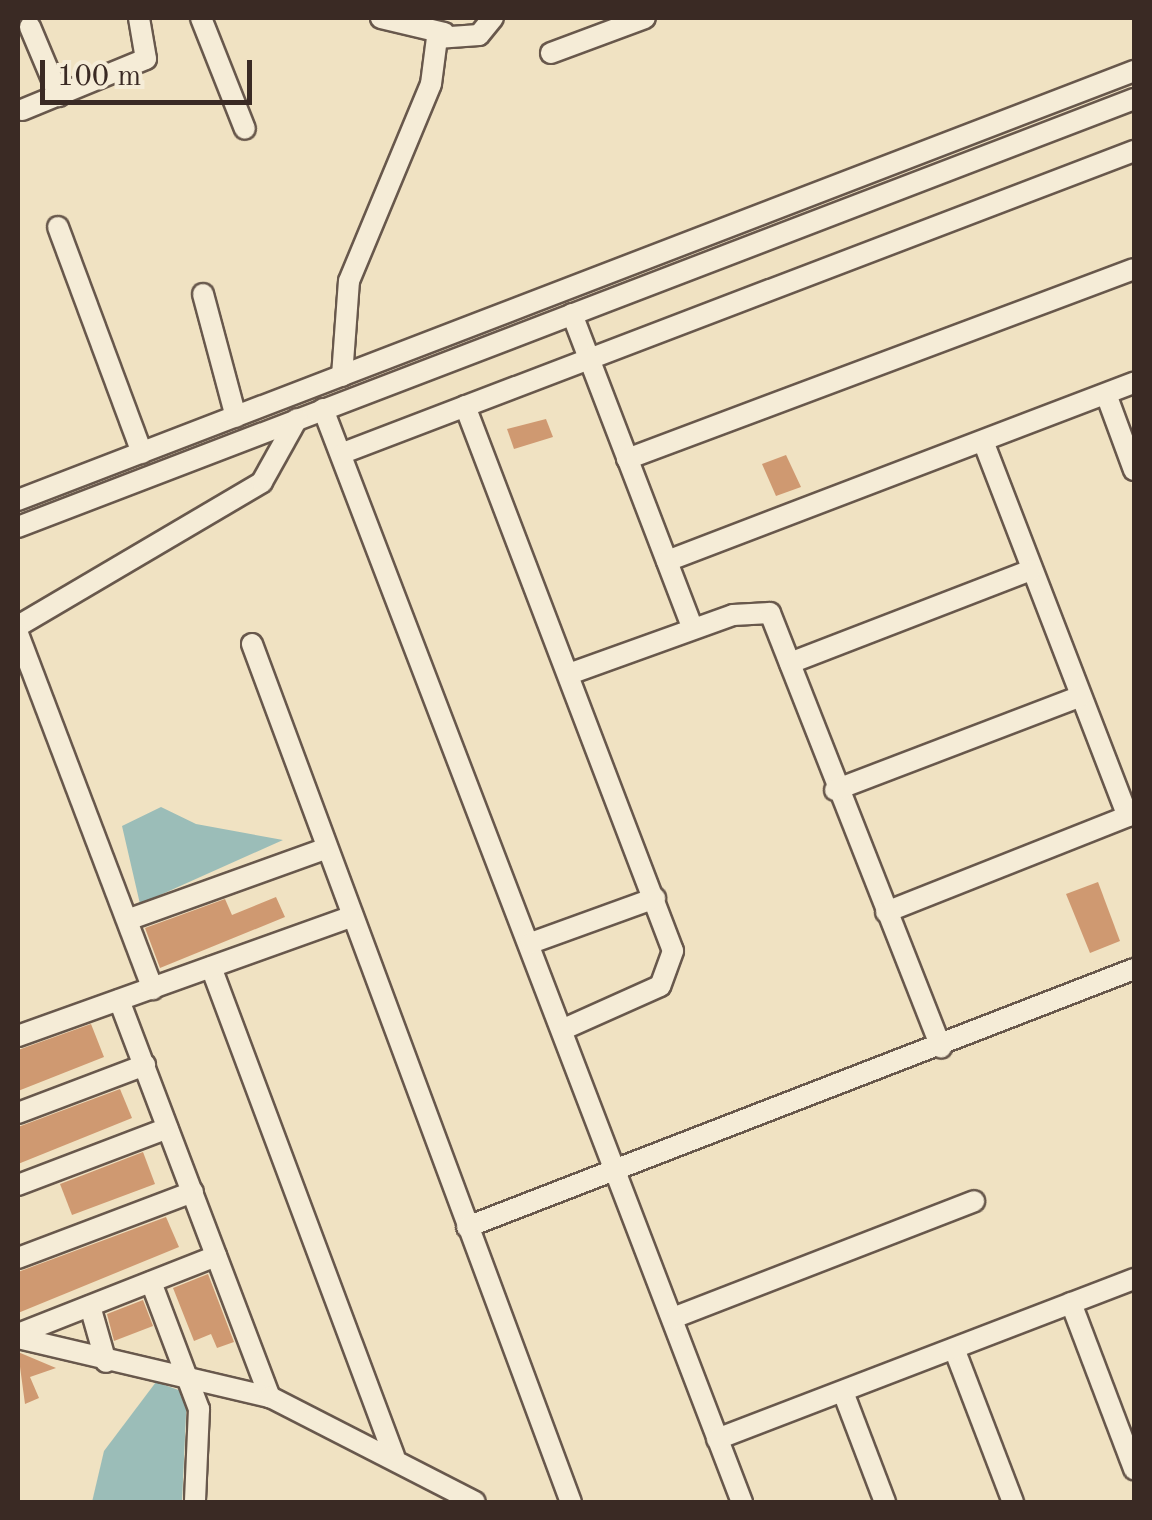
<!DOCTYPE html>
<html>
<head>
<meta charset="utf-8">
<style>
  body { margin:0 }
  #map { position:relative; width:1152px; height:1520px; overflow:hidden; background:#f0e2c2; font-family:"Old Standard TT",serif }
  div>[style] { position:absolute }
  .water>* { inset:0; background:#9bbdb8 }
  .building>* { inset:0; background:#cf9971 }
  .roads { filter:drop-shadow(2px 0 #68584c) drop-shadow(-2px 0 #68584c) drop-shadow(0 2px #68584c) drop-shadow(0 -2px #68584c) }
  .minor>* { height:20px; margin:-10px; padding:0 10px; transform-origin:10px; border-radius:10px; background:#f5ecd7 }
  span { translate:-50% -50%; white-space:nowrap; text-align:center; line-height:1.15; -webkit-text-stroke:8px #f5ecd7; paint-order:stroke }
  .frame { position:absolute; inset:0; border:20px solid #3a2a24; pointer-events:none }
  .scale { position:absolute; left:40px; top:60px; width:212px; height:45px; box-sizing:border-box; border:5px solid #3a2a24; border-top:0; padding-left:12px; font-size:30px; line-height:35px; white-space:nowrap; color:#3a2a24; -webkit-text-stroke:8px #f5ecd7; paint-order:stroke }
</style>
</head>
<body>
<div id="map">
  <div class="water">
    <i style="clip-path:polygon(161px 807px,196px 824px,283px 840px,140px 904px,122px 826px)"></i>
    <i style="clip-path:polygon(156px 1382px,187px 1393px,182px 1502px,92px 1502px,104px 1451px)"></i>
  </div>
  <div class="building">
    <i style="clip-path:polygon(546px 419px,553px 437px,514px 449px,507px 429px)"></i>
    <i style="clip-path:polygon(786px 455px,801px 487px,776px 496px,762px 464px)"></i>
    <i style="clip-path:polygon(1098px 882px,1120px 941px,1090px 953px,1066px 894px)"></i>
    <i style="clip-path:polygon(276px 897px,285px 917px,160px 968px,145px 928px,225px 899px,232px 915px)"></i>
    <i style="clip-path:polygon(91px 1024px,104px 1057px,18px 1091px,18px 1050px)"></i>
    <i style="clip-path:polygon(120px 1089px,132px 1118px,18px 1164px,18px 1127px)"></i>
    <i style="clip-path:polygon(143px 1152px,155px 1184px,72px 1215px,60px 1184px)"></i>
    <i style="clip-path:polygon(166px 1217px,179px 1247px,18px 1313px,18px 1272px)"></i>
    <i style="clip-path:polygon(208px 1274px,234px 1342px,217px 1348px,211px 1334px,194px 1341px,173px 1288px)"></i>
    <i style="clip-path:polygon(143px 1300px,153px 1326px,114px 1341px,107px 1314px)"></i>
    <i style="clip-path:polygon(18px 1352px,56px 1368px,30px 1377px,39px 1398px,25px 1404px)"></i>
  </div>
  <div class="roads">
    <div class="minor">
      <i style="left:201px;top:18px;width:119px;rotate:68.4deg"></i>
      <i style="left:381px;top:18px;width:65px;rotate:13.4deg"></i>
      <i style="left:30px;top:27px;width:75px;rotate:67.2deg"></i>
      <i style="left:551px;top:53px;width:100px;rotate:-20.4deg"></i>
      <i style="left:22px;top:110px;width:134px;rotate:-22.4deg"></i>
      <i style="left:146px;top:59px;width:42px;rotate:-99.7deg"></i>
      <i style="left:58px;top:227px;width:241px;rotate:69.6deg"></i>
      <i style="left:203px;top:294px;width:127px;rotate:75deg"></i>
      <i style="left:572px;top:314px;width:337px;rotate:69deg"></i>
      <i style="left:342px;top:376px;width:95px;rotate:-85.8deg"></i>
      <i style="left:349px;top:281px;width:213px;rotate:-67.4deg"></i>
      <i style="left:431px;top:84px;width:46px;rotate:-82.6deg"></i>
      <i style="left:437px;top:38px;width:42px;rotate:-4.1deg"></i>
      <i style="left:479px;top:35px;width:22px;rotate:-51deg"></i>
      <i style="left:1106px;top:394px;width:81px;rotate:69.8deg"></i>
      <i style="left:465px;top:406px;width:583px;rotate:69.11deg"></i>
      <i style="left:673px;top:951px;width:37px;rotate:110deg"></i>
      <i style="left:660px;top:986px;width:105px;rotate:155.9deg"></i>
      <i style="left:323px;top:409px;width:1171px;rotate:69.03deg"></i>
      <i style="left:983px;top:441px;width:402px;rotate:68.9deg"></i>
      <i style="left:343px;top:453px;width:847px;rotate:-20.9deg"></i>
      <i style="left:627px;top:459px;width:541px;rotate:-20.54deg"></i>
      <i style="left:18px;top:500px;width:1196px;rotate:-21.03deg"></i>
      <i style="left:18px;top:527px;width:1195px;rotate:-20.98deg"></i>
      <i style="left:667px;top:561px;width:500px;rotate:-20.9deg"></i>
      <i style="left:18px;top:626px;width:283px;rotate:-30.5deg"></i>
      <i style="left:262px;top:482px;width:72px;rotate:-60.9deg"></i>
      <i style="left:18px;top:634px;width:380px;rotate:69.2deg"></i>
      <i style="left:252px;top:644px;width:915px;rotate:69.61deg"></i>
      <i style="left:790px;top:663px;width:258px;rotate:-21.1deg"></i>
      <i style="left:569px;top:674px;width:174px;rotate:-19.8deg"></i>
      <i style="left:733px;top:615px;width:37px;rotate:-3deg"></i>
      <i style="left:770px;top:613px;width:467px;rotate:68.5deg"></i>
      <i style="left:835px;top:790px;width:263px;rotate:-20.9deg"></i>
      <i style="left:886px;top:912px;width:267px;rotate:-21.6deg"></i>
      <i style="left:130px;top:919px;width:206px;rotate:-19.8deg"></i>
      <i style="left:531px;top:943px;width:132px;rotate:-19.9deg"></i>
      <i style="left:211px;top:967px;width:522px;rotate:69.48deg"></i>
      <i style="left:119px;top:1000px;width:425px;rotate:69.2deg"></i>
      <i style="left:18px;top:1036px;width:353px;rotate:-19.7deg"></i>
      <i style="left:18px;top:1113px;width:136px;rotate:-20.7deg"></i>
      <i style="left:18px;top:1185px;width:160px;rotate:-20.8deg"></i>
      <i style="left:467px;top:1227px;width:715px;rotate:-21.15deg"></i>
      <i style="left:18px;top:1258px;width:187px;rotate:-20.7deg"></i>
      <i style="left:151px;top:1282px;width:136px;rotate:69.3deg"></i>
      <i style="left:199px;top:1409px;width:93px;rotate:92.5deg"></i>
      <i style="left:1071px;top:1303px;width:178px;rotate:69.2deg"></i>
      <i style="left:90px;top:1306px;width:58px;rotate:74.1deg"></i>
      <i style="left:673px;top:1318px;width:323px;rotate:-21.2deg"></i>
      <i style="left:18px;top:1334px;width:213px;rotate:-21.5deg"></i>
      <i style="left:18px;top:1338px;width:259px;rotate:13.2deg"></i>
      <i style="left:270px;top:1397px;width:230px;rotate:27.1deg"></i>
      <i style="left:955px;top:1351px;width:162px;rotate:69deg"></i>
      <i style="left:843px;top:1392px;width:118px;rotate:69.1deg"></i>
      <i style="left:717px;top:1439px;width:447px;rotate:-21deg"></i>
    </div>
  </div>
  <div class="frame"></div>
  <div class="scale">100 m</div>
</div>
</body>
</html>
